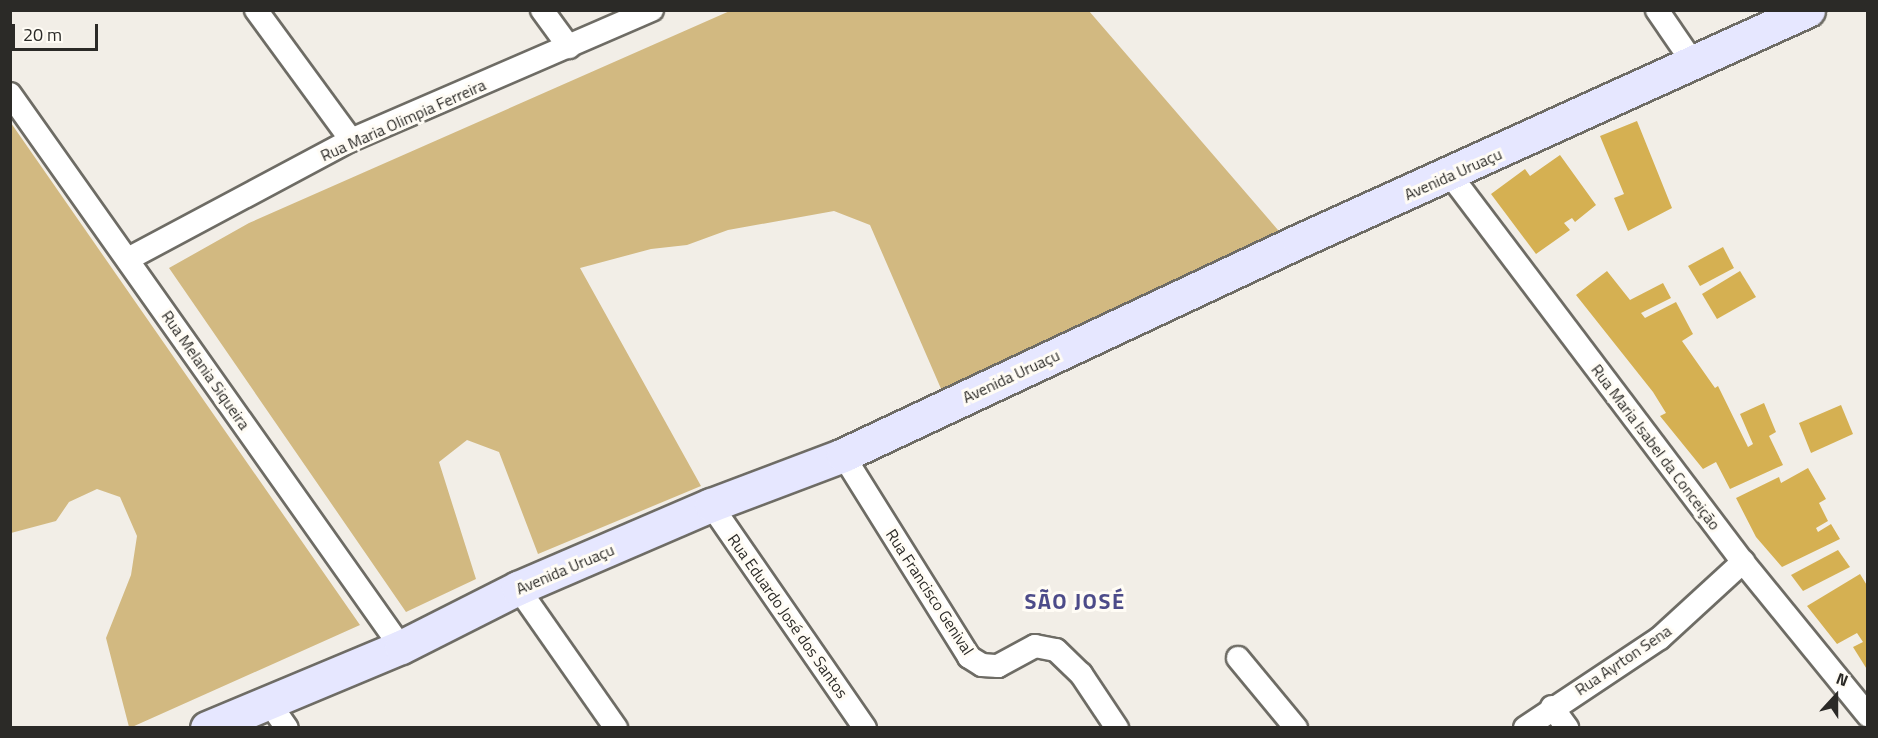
<!DOCTYPE html>
<html>
<head>
<meta charset="utf-8">
<style>
  body { margin:0 }
  #map { position:relative; width:1878px; height:738px; overflow:hidden; background:#f2eee7; font-family:"Titillium Web",sans-serif }
  div>[style] { position:absolute }
  .green>* { inset:0; background:#d2b981 }
  .building>* { inset:0; background:#d5b052 }
  .roads { filter:drop-shadow(2px 0 #6e6c65) drop-shadow(-2px 0 #6e6c65) drop-shadow(0 2px #6e6c65) drop-shadow(0 -2px #6e6c65) }
  .street>* { height:22px; margin:-11px; padding:0 11px; transform-origin:11px; border-radius:11px; background:#fff }
  .secondary>* { height:33px; margin:-16.5px; padding:0 16.5px; transform-origin:16.5px; border-radius:16.5px; background:#e6e7ff }
  span { translate:-50% -50%; white-space:nowrap; text-align:center; line-height:1.15; -webkit-text-stroke:6px #fffcf5; paint-order:stroke }
  .street-label { font-size:16px; color:#2b2a27 }
  .district-label { font-size:22px; color:#4c4b89; font-weight:700; letter-spacing:1.5px }
  .frame { position:absolute; inset:0; border:12px solid #2b2a27; pointer-events:none }
  .north { position:absolute; left:1806px; top:666px; width:60px; height:60px; -webkit-text-stroke:4px #fffcf5; paint-order:stroke; rotate:21deg; font-size:16px; font-weight:700; line-height:24px; text-align:center; color:#2b2a27 }
  .north::after { content:''; display:block; margin:auto; width:21px; height:27px; background:#2b2a27; clip-path:polygon(50% 0,100% 100%,50% 72%,0 100%) }
  .scale { position:absolute; left:12px; top:24px; width:86px; height:27px; box-sizing:border-box; border:3px solid #2b2a27; border-top:0; padding-left:8px; font-size:18px; line-height:21px; white-space:nowrap; color:#2b2a27; -webkit-text-stroke:4px #fffcf5; paint-order:stroke }
</style>
</head>
<body>
<div id="map">
  <div class="green">
    <i style="clip-path:polygon(732px 10px,1089px 11px,1284px 237px,942px 391px,870px 225px,834px 211px,728px 230px,687px 245px,651px 249px,580px 268px,701px 486px,538px 554px,499px 452px,467px 440px,439px 462px,476px 579px,406px 612px,169px 268px,249px 223px)"></i>
    <i style="clip-path:polygon(11px 123px,360px 625px,132px 727px,129px 727px,106px 638px,131px 575px,137px 536px,120px 497px,97px 489px,69px 502px,56px 521px,11px 533px)"></i>
  </div>
  <div class="building">
    <i style="clip-path:polygon(1637px 121px,1672px 208px,1628px 231px,1614px 198px,1624px 194px,1600px 136px)"></i>
    <i style="clip-path:polygon(1560px 155px,1596px 205px,1575px 222px,1572px 218px,1564px 223px,1570px 230px,1536px 254px,1491px 194px,1525px 169px,1530px 176px)"></i>
    <i style="clip-path:polygon(1723px 247px,1734px 268px,1700px 286px,1688px 266px)"></i>
    <i style="clip-path:polygon(1607px 271px,1630px 300px,1663px 283px,1671px 298px,1641px 313px,1645px 318px,1676px 302px,1693px 334px,1682px 341px,1715px 388px,1718px 386px,1748px 447px,1753px 444px,1740px 414px,1764px 403px,1776px 432px,1769px 436px,1783px 465px,1730px 489px,1716px 462px,1703px 469px,1660px 416px,1666px 413px,1653px 392px,1576px 295px)"></i>
    <i style="clip-path:polygon(1740px 271px,1756px 297px,1717px 319px,1702px 294px)"></i>
    <i style="clip-path:polygon(1841px 405px,1853px 434px,1811px 453px,1799px 423px)"></i>
    <i style="clip-path:polygon(1808px 468px,1826px 499px,1819px 503px,1828px 521px,1816px 528px,1818px 532px,1831px 524px,1840px 539px,1782px 567px,1756px 537px,1736px 498px,1779px 477px,1781px 483px)"></i>
    <i style="clip-path:polygon(1838px 550px,1850px 567px,1803px 591px,1791px 575px)"></i>
    <i style="clip-path:polygon(1860px 574px,1868px 587px,1868px 671px,1853px 647px,1863px 642px,1857px 633px,1837px 644px,1807px 606px)"></i>
  </div>
  <div class="roads">
    <div class="street">
      <i style="left:256px;top:10px;width:161px;rotate:53.8deg"></i>
      <i style="left:542px;top:10px;width:46px;rotate:53.9deg"></i>
      <i style="left:1657px;top:10px;width:65px;rotate:55.6deg"></i>
      <i style="left:10px;top:94px;width:677px;rotate:54.74deg"></i>
      <i style="left:1451px;top:176px;width:484px;rotate:52.9deg"></i>
      <i style="left:1743px;top:562px;width:198px;rotate:50.8deg"></i>
      <i style="left:128px;top:259px;width:253px;rotate:-28.1deg"></i>
      <i style="left:351px;top:140px;width:328px;rotate:-23.4deg"></i>
      <i style="left:843px;top:455px;width:238px;rotate:58deg"></i>
      <i style="left:969px;top:657px;width:15px;rotate:32deg"></i>
      <i style="left:982px;top:665px;width:16px;rotate:4deg"></i>
      <i style="left:998px;top:666px;width:42px;rotate:-28.4deg"></i>
      <i style="left:1035px;top:646px;width:21px;rotate:11deg"></i>
      <i style="left:1056px;top:650px;width:35px;rotate:44deg"></i>
      <i style="left:1081px;top:674px;width:65px;rotate:56.3deg"></i>
      <i style="left:711px;top:505px;width:271px;rotate:55.4deg"></i>
      <i style="left:518px;top:588px;width:171px;rotate:55deg"></i>
      <i style="left:1238px;top:658px;width:91px;rotate:50.4deg"></i>
      <i style="left:270px;top:704px;width:29px;rotate:55deg"></i>
      <i style="left:1552px;top:707px;width:26px;rotate:54deg"></i>
      <i style="left:1525px;top:728px;width:162px;rotate:-33.7deg"></i>
      <i style="left:1660px;top:638px;width:113px;rotate:-42.5deg"></i>
    </div>
    <div class="secondary">
      <i style="left:207px;top:728px;width:210px;rotate:-22.7deg"></i>
      <i style="left:401px;top:647px;width:131px;rotate:-26.8deg"></i>
      <i style="left:518px;top:588px;width:210px;rotate:-23.3deg"></i>
      <i style="left:711px;top:505px;width:141px;rotate:-20.7deg"></i>
      <i style="left:843px;top:455px;width:504px;rotate:-25.14deg"></i>
      <i style="left:1299px;top:241px;width:559px;rotate:-24.41deg"></i>
    </div>
  </div>
  <div class="street-label">
    <span style="left:403px;top:120px;rotate:-24deg">Rua Maria Olimpia Ferreira</span>
    <span style="left:1453px;top:174px;rotate:-24deg">Avenida Uruaçu</span>
    <span style="left:206px;top:370px;rotate:55deg">Rua Melania Siqueira</span>
    <span style="left:1011px;top:376px;rotate:-25deg">Avenida Uruaçu</span>
    <span style="left:1656px;top:447px;rotate:53deg">Rua Maria Isabel da Conceição</span>
    <span style="left:565px;top:569px;rotate:-23deg">Avenida Uruaçu</span>
    <span style="left:930px;top:592px;rotate:57deg">Rua Francisco Genival</span>
    <span style="left:788px;top:616px;rotate:55deg">Rua Eduardo José dos Santos</span>
    <span style="left:1623px;top:660px;rotate:-34deg">Rua Ayrton Sena</span>
  </div>
  <div class="district-label">
    <span style="left:1075px;top:602px">SÃO JOSÉ</span>
  </div>
  <div class="frame"></div>
  <div class="north">N</div>
  <div class="scale">20 m</div>
</div>
</body>
</html>
